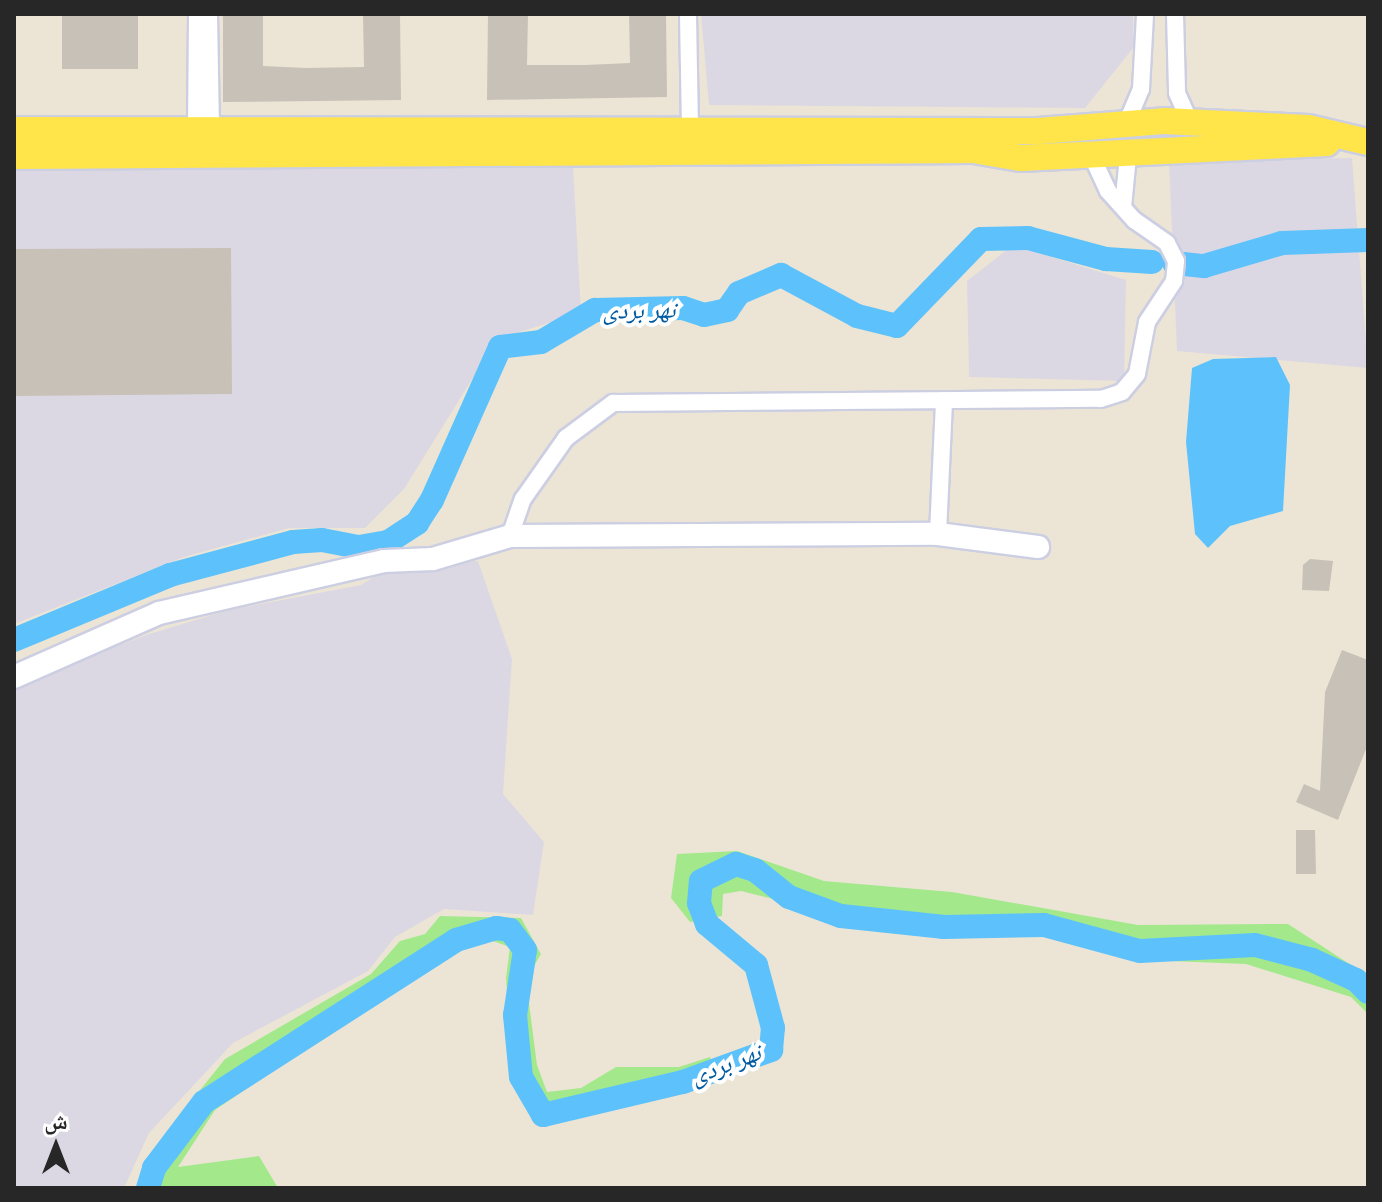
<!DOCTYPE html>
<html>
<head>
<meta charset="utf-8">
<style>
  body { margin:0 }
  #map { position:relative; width:1382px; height:1202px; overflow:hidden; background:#ece5d6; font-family:"Varela Round","Noto Naskh Arabic",sans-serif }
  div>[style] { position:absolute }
  .industrial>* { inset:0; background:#dcd8e3 }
  .green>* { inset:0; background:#a3e98c }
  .water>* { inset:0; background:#5dc2fb }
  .river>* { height:24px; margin:-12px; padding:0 12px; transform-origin:12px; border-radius:12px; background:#5dc2fb }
  .building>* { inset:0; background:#c7c1b7 }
  .roads { filter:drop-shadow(2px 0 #cccee2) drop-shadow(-2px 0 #cccee2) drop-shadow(0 2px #cccee2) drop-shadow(0 -2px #cccee2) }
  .street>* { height:16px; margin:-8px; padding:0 8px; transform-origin:8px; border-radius:8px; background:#fff }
  .secondary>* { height:22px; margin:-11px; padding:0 11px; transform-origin:11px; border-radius:11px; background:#fff }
  .primary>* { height:26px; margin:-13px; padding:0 13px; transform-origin:13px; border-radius:13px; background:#ffe549 }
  span { translate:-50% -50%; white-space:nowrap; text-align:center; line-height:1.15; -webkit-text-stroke:8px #fff; paint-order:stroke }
  .water-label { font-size:24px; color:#005ba2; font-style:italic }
  .frame { position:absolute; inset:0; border:16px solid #272727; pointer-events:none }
  .north { position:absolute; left:16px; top:1106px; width:80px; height:80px; -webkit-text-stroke:6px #fff; paint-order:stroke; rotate:0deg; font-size:22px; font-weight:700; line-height:32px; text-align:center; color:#272727 }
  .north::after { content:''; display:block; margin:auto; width:28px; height:36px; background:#272727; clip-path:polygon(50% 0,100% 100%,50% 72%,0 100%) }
</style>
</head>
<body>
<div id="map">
  <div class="industrial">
    <i style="clip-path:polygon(701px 14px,1133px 14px,1134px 47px,1085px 108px,709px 105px)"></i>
    <i style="clip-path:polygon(1352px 158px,1368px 368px,1177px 351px,1169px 161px)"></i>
    <i style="clip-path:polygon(14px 165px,573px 165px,581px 313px,497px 339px,404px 489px,365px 528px,289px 528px,184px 557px,14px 624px)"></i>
    <i style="clip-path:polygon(1013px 245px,1126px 280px,1124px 381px,969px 377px,967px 281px)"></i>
    <i style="clip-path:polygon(478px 561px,512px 659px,503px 794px,544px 842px,533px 915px,444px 909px,395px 937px,368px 971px,233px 1043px,149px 1133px,124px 1188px,14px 1188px,14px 686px,146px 635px,229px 610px,361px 585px,385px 570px)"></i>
  </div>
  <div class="green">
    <i style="clip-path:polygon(737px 851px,824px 881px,952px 892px,1138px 925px,1288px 924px,1368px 976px,1368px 1014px,1351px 997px,1246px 964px,1170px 961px,1039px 931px,900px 930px,741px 891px,723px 894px,722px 916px,690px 922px,671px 898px,677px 854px)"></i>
    <i style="clip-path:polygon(440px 916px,521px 918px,541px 954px,526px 980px,537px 1065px,547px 1092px,581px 1088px,616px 1067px,679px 1067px,710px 1057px,717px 1076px,553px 1122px,530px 1112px,512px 1072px,506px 978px,510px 947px,490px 940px,439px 958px,215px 1110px,178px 1167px,259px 1156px,278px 1188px,140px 1188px,172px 1125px,225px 1059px,371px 974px,400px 941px,425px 934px)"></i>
  </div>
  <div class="water">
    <i style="clip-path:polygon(1276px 357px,1290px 385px,1283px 511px,1230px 526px,1208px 548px,1195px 534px,1186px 442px,1192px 368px,1213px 359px)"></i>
  </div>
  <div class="river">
    <i style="left:1174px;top:263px;width:30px;rotate:6deg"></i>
    <i style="left:1204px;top:266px;width:81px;rotate:-16.4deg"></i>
    <i style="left:1282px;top:243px;width:86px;rotate:-2deg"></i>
    <i style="left:14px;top:640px;width:169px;rotate:-22.6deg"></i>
    <i style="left:170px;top:575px;width:127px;rotate:-15deg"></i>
    <i style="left:293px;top:542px;width:29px;rotate:-4deg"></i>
    <i style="left:322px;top:540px;width:38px;rotate:11deg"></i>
    <i style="left:359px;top:547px;width:29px;rotate:-10deg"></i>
    <i style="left:388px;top:542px;width:35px;rotate:-33deg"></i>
    <i style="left:417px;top:523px;width:27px;rotate:-57deg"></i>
    <i style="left:432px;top:500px;width:167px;rotate:-66deg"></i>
    <i style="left:500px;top:347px;width:41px;rotate:-7deg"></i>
    <i style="left:541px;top:342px;width:63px;rotate:-30.7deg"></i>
    <i style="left:595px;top:310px;width:88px;rotate:-1.3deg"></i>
    <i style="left:683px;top:308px;width:22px;rotate:18deg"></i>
    <i style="left:704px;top:315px;width:24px;rotate:-12deg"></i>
    <i style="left:727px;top:310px;width:21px;rotate:-55deg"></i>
    <i style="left:739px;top:293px;width:46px;rotate:-23.2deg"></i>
    <i style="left:781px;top:275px;width:86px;rotate:28.3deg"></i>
    <i style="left:857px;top:316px;width:41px;rotate:14deg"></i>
    <i style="left:897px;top:326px;width:121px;rotate:-46deg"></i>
    <i style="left:981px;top:239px;width:47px;rotate:-1.2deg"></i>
    <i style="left:1028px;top:238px;width:81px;rotate:15.1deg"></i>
    <i style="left:1106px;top:259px;width:46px;rotate:3.7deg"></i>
    <i style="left:148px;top:1188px;width:21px;rotate:-73deg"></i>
    <i style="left:154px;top:1168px;width:83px;rotate:-52.9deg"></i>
    <i style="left:204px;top:1102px;width:300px;rotate:-32.7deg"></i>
    <i style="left:456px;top:940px;width:42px;rotate:-16.7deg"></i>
    <i style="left:496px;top:928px;width:14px;rotate:8deg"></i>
    <i style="left:510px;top:930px;width:25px;rotate:53deg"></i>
    <i style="left:525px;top:950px;width:66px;rotate:98.7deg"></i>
    <i style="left:515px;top:1015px;width:62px;rotate:84.5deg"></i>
    <i style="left:521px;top:1077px;width:44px;rotate:59.9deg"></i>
    <i style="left:543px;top:1115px;width:144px;rotate:-13.3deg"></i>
    <i style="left:683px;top:1082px;width:94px;rotate:-20deg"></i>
    <i style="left:771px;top:1050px;width:22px;rotate:-85deg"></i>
    <i style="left:773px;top:1028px;width:65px;rotate:-105.1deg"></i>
    <i style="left:756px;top:965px;width:64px;rotate:-140.1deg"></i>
    <i style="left:707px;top:924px;width:22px;rotate:-111deg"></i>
    <i style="left:699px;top:903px;width:22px;rotate:-85deg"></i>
    <i style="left:701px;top:881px;width:39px;rotate:-26deg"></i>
    <i style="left:736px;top:864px;width:20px;rotate:18deg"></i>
    <i style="left:755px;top:870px;width:43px;rotate:38.5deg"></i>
    <i style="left:789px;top:897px;width:55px;rotate:20.1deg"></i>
    <i style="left:841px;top:916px;width:104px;rotate:6.1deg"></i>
    <i style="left:944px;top:927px;width:100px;rotate:-1.1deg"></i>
    <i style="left:1044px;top:925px;width:99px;rotate:15.2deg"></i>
    <i style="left:1140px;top:951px;width:115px;rotate:-3deg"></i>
    <i style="left:1255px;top:945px;width:59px;rotate:14.7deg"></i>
    <i style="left:1312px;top:960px;width:48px;rotate:24.4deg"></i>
    <i style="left:1356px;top:980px;width:17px;rotate:45deg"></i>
  </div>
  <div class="building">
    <i style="clip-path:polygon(62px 14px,138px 14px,138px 69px,62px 69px)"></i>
    <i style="clip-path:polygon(223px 14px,263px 14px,263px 66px,306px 68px,364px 67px,363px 14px,400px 14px,401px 100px,223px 102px)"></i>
    <i style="clip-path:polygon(488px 14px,528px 14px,527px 65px,585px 65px,630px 63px,629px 14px,666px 14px,667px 97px,487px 100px)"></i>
    <i style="clip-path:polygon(231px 248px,232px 394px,14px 396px,14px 249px)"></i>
    <i style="clip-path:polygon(1310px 559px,1333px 561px,1329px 591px,1302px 590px,1303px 565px)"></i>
    <i style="clip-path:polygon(1342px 650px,1368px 660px,1368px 744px,1338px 820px,1296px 802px,1304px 784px,1320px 791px,1325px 692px)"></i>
    <i style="clip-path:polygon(1296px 830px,1315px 830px,1316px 874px,1296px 874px)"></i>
  </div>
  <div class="roads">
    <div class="street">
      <i style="left:209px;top:14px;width:116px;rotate:89deg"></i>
      <i style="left:688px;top:14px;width:117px;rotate:89deg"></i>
      <i style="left:1175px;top:14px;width:79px;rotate:88.5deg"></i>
      <i style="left:1177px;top:93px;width:35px;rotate:66deg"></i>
      <i style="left:1127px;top:122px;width:36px;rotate:-67deg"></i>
      <i style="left:1141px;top:89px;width:75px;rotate:-86.9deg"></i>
      <i style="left:196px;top:130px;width:116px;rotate:-89.5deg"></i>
      <i style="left:1123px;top:207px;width:51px;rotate:-84.4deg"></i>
      <i style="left:938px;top:534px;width:134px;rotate:-87.4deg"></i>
      <i style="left:510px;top:536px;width:39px;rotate:-71deg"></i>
      <i style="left:523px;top:499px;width:75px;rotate:-54.8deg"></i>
      <i style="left:566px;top:438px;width:59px;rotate:-36.7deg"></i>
      <i style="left:613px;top:403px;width:488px;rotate:-0.5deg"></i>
      <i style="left:1101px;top:399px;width:22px;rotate:-18deg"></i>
      <i style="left:1122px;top:392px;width:23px;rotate:-50deg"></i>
      <i style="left:1137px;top:374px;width:53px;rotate:-79.1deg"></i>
      <i style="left:1147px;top:322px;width:49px;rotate:-56.6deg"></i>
      <i style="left:1174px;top:281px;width:20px;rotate:-84deg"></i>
      <i style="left:1176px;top:261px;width:20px;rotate:-117deg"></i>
      <i style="left:1167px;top:243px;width:40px;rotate:-145.1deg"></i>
      <i style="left:1134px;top:220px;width:39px;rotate:-132deg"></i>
      <i style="left:1108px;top:191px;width:38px;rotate:-115deg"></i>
    </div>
    <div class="secondary">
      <i style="left:14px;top:677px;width:158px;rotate:-23.8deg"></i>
      <i style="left:159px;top:613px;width:231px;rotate:-13deg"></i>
      <i style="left:384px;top:561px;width:49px;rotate:-2.3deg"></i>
      <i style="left:433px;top:559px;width:80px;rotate:-16.6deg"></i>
      <i style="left:510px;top:536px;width:428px;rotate:-0.3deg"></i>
      <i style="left:938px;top:534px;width:101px;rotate:7.4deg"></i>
    </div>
    <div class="primary">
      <i style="left:14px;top:130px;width:1024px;rotate:0.06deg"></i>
      <i style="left:1038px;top:131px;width:126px;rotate:-4.5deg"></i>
      <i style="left:1164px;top:121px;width:144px;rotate:2.8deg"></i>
      <i style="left:1308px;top:128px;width:62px;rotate:13.1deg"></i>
      <i style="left:14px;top:156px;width:959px;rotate:-0.36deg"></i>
      <i style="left:973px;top:150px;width:49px;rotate:9.5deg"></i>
      <i style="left:1021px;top:158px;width:306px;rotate:-2.8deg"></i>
    </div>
  </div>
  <div class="water-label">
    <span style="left:639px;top:311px;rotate:-1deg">نهر بردى</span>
    <span style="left:726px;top:1065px;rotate:-21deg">نهر بردى</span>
  </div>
  <div class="frame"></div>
  <div class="north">ش</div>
</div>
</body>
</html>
